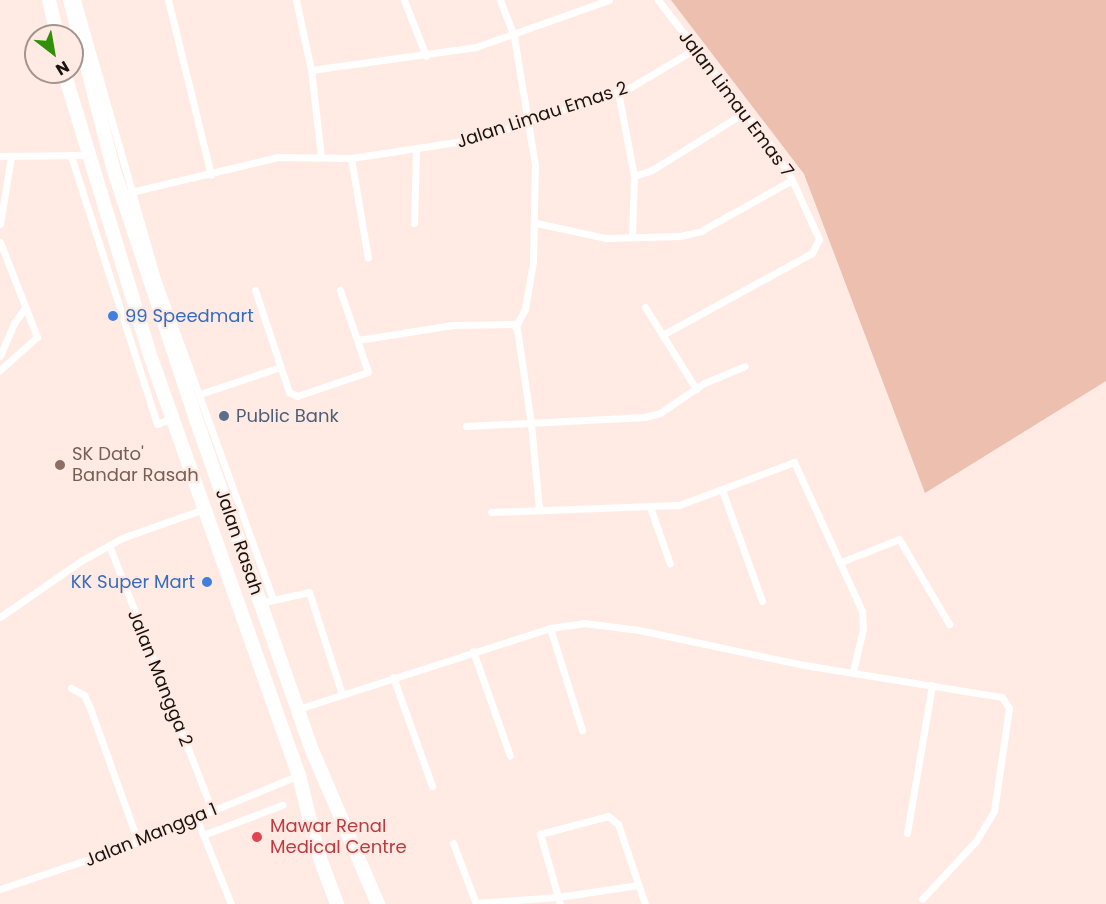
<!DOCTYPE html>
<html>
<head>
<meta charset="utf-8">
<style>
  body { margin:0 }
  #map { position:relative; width:1106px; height:904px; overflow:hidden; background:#ffebe3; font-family:Poppins,sans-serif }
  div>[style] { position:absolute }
  .green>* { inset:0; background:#ecbfae }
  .street>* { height:7px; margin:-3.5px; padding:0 3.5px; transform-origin:3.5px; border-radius:3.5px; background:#fff }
  .highway>* { height:14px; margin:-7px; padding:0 7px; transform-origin:7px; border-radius:7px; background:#fff }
  .dots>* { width:16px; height:16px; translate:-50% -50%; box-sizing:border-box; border:3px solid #ffebe3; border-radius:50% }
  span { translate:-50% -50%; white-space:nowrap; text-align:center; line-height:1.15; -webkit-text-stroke:4.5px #ffebe3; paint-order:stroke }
  .street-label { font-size:18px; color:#19120f }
  .shop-label { font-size:18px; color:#366cbe }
  .left { translate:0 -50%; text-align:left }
  .right { translate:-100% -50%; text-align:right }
  .service-label { font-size:18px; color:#4e5e75 }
  .education-label { font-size:18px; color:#785e54 }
  .health-label { font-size:18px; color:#be3a42 }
  .north { position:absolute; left:24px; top:24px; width:60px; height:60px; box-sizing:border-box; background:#ffebe3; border:2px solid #a3948e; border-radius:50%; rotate:149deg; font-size:16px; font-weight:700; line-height:24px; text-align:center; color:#19120f }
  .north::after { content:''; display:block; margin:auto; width:21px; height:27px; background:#319008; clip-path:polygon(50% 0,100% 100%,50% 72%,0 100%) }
</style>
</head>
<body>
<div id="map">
  <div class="green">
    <i style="clip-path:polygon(671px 0,1106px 0,1106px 381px,925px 493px,804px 174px)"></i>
  </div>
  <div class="street">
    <i style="left:77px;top:0;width:290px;rotate:74deg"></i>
    <i style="left:157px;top:279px;width:340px;rotate:70.1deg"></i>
    <i style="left:168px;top:0;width:180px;rotate:76.2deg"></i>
    <i style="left:296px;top:0;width:72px;rotate:77.9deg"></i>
    <i style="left:311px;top:70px;width:87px;rotate:83.4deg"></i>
    <i style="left:404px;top:0;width:60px;rotate:68.6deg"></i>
    <i style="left:500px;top:0;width:40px;rotate:69deg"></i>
    <i style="left:514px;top:37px;width:130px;rotate:80.7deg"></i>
    <i style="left:535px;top:165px;width:97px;rotate:91.2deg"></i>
    <i style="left:533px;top:262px;width:48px;rotate:99.7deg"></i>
    <i style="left:525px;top:309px;width:19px;rotate:118deg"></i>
    <i style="left:658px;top:0;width:185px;rotate:52.3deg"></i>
    <i style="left:771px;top:146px;width:40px;rotate:58deg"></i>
    <i style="left:792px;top:180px;width:65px;rotate:65.4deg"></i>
    <i style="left:819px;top:239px;width:16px;rotate:117deg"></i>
    <i style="left:812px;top:253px;width:171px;rotate:151.3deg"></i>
    <i style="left:311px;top:70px;width:167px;rotate:-7.9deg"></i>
    <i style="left:476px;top:47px;width:141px;rotate:-19.5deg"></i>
    <i style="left:618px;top:92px;width:86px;rotate:79.2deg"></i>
    <i style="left:634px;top:176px;width:61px;rotate:91.9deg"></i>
    <i style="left:0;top:156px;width:87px;rotate:-0.7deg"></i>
    <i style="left:71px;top:156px;width:281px;rotate:72.2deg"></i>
    <i style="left:157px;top:424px;width:16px;rotate:-22deg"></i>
    <i style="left:351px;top:158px;width:101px;rotate:80.4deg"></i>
    <i style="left:634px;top:176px;width:19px;rotate:-18deg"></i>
    <i style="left:652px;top:170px;width:110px;rotate:-31.9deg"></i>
    <i style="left:131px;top:192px;width:151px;rotate:-13.4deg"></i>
    <i style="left:278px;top:157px;width:73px;rotate:0.8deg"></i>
    <i style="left:351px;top:158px;width:127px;rotate:-8.6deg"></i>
    <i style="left:477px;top:139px;width:163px;rotate:-18.7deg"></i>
    <i style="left:631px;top:87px;width:74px;rotate:-30.7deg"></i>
    <i style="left:414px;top:223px;width:72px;rotate:-88.4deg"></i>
    <i style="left:536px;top:223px;width:72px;rotate:12.1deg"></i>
    <i style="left:606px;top:238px;width:74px;rotate:-1.5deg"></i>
    <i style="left:680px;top:236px;width:22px;rotate:-13deg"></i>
    <i style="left:701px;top:231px;width:104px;rotate:-29.3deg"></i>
    <i style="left:0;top:224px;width:68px;rotate:-80.7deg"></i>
    <i style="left:0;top:242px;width:102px;rotate:68.7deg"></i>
    <i style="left:37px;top:337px;width:50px;rotate:138.3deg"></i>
    <i style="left:255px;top:290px;width:108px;rotate:71.6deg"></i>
    <i style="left:289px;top:392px;width:9px;rotate:27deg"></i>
    <i style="left:297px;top:396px;width:75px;rotate:-18.7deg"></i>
    <i style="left:368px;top:372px;width:87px;rotate:-108.9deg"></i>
    <i style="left:645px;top:307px;width:97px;rotate:58.1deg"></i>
    <i style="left:358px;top:340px;width:96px;rotate:-9deg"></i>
    <i style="left:453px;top:325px;width:60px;rotate:-1deg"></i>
    <i style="left:513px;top:324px;width:6px;rotate:51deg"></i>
    <i style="left:517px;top:329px;width:96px;rotate:81.6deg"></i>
    <i style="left:531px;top:424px;width:84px;rotate:84.6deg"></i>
    <i style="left:0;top:356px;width:36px;rotate:-67deg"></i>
    <i style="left:14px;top:323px;width:19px;rotate:-54deg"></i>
    <i style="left:200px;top:394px;width:84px;rotate:-18.6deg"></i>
    <i style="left:466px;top:426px;width:179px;rotate:-2.9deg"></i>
    <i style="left:645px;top:417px;width:16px;rotate:-15deg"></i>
    <i style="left:660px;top:413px;width:53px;rotate:-34.3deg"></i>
    <i style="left:704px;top:383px;width:44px;rotate:-22.5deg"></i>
    <i style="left:722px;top:490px;width:118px;rotate:70.2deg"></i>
    <i style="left:650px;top:507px;width:60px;rotate:70.7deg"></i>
    <i style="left:491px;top:512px;width:188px;rotate:-2.1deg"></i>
    <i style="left:679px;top:505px;width:123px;rotate:-20.5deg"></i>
    <i style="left:794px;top:462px;width:164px;rotate:65.5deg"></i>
    <i style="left:862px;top:611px;width:18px;rotate:87deg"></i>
    <i style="left:863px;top:629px;width:43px;rotate:103.4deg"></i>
    <i style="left:109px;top:545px;width:284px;rotate:68.8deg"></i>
    <i style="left:841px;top:562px;width:62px;rotate:-21.6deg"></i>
    <i style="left:899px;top:539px;width:99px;rotate:59.5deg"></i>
    <i style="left:260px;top:603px;width:50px;rotate:-12.7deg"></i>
    <i style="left:309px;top:592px;width:107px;rotate:72.1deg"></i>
    <i style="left:0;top:617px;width:98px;rotate:-34.7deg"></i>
    <i style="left:81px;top:561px;width:47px;rotate:-29.3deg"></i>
    <i style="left:122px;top:538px;width:87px;rotate:-19.5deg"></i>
    <i style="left:550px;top:628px;width:107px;rotate:72.6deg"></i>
    <i style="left:473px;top:651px;width:111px;rotate:70.6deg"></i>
    <i style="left:393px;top:677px;width:116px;rotate:70.3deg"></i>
    <i style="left:71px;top:688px;width:15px;rotate:28deg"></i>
    <i style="left:84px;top:695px;width:14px;rotate:65deg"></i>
    <i style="left:90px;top:708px;width:142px;rotate:70.3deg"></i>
    <i style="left:298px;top:709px;width:265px;rotate:-17.8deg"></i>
    <i style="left:550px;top:628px;width:34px;rotate:-8deg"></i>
    <i style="left:584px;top:623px;width:55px;rotate:7.3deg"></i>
    <i style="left:639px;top:630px;width:169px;rotate:12deg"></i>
    <i style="left:804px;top:665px;width:201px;rotate:9.2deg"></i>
    <i style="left:1002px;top:697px;width:13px;rotate:58deg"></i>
    <i style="left:1009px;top:708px;width:104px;rotate:98.3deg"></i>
    <i style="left:994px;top:811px;width:35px;rotate:121deg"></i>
    <i style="left:976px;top:841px;width:79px;rotate:133deg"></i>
    <i style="left:196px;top:817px;width:94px;rotate:68.1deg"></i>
    <i style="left:907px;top:833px;width:150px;rotate:-80.4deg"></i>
    <i style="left:203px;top:835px;width:85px;rotate:-20.8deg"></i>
    <i style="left:453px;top:843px;width:65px;rotate:69.3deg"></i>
    <i style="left:0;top:889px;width:129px;rotate:-18.6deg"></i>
    <i style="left:122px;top:848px;width:191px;rotate:-22.4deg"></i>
    <i style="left:476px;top:903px;width:82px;rotate:-4.2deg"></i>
    <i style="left:558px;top:897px;width:66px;rotate:-105.9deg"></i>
    <i style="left:540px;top:834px;width:70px;rotate:-14.8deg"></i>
    <i style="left:608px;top:816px;width:13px;rotate:39deg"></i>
    <i style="left:618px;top:824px;width:84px;rotate:71.4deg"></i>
    <i style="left:560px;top:904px;width:7px;rotate:-106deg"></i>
    <i style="left:558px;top:897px;width:81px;rotate:-8.5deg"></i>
  </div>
  <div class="highway">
    <i style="left:49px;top:0;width:37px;rotate:77deg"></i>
    <i style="left:70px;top:0;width:173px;rotate:75.6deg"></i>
    <i style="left:113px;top:168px;width:268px;rotate:71.7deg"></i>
    <i style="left:197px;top:422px;width:348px;rotate:70.7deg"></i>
    <i style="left:312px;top:750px;width:168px;rotate:66.8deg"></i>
    <i style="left:64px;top:72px;width:296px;rotate:73.1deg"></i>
    <i style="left:150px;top:355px;width:446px;rotate:70.5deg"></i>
    <i style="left:299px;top:775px;width:77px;rotate:76.5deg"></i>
    <i style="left:317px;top:850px;width:58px;rotate:69.7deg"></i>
  </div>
  <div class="dots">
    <i style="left:113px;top:316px;background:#3f7fe0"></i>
    <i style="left:224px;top:416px;background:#5c6f8a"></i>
    <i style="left:60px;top:465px;background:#8d6e63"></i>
    <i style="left:207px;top:582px;background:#3f7fe0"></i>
    <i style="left:257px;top:837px;background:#e0444e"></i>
  </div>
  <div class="street-label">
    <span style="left:736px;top:104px;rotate:53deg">Jalan Limau Emas 7</span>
    <span style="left:542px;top:115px;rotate:-18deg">Jalan Limau Emas 2</span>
    <span style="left:239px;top:542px;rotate:71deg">Jalan Rasah</span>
    <span style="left:160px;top:678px;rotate:68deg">Jalan Mangga 2</span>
    <span style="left:151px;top:835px;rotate:-22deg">Jalan Mangga 1</span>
  </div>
  <div class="shop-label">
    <span class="left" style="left:125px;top:316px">99 Speedmart</span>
    <span class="right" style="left:195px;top:582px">KK Super Mart</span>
  </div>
  <div class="service-label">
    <span class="left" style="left:236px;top:416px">Public Bank</span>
  </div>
  <div class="education-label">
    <span class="left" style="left:72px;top:465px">SK Dato'<br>Bandar Rasah</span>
  </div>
  <div class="health-label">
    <span class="left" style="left:270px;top:837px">Mawar Renal<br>Medical Centre</span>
  </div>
  <div class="north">N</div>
</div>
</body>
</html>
